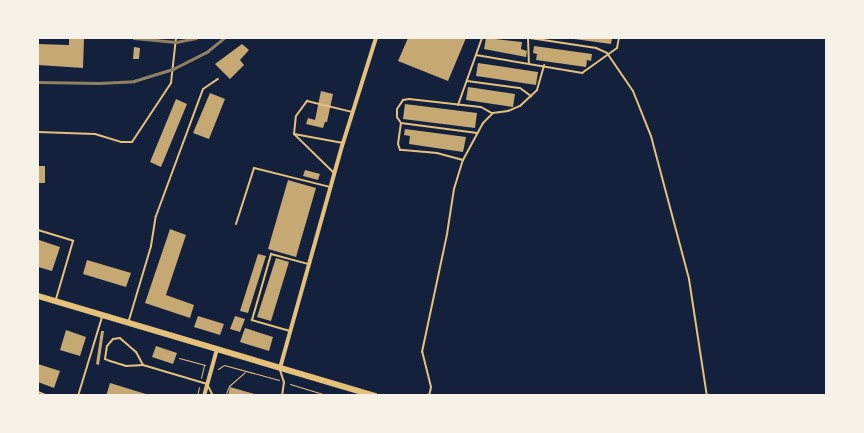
<!DOCTYPE html>
<html>
<head>
<meta charset="utf-8">
<style>
  body { margin:0 }
  #map { position:relative; width:864px; height:433px; overflow:hidden; background:#14213d; font-family:Manrope,sans-serif }
  div>[style] { position:absolute }
  .building>* { inset:0; background:#c6a872 }
  .path>* { height:1px; margin:-0.5px; padding:0 0.5px; transform-origin:0.5px; border-radius:0.5px; background:#e5c07b }
  .service>* { height:2px; margin:-1px; padding:0 1px; transform-origin:1px; border-radius:1px; background:#e5c07b }
  .minor>* { height:4px; margin:-2px; padding:0 2px; transform-origin:2px; border-radius:2px; background:#e5c07b }
  .secondary>* { height:5.5px; margin:-2.75px; padding:0 2.75px; transform-origin:2.75px; border-radius:2.75px; background:#e5c07b }
  .rail>* { height:2.5px; margin:-1.25px; padding:0 1.25px; transform-origin:1.25px; border-radius:1.25px; background:#918062 }
  span { translate:-50% -50%; white-space:nowrap; text-align:center; line-height:1.15; -webkit-text-stroke:4px #f6f1e7; paint-order:stroke }
  .frame { position:absolute; inset:0; border:39px solid #f6f1e7; pointer-events:none }
</style>
</head>
<body>
<div id="map">
  <div class="building">
    <i style="clip-path:polygon(69px 38px,84px 39px,83px 68px,38px 65px,38px 44px,69px 45px)"></i>
    <i style="clip-path:polygon(408px 38px,466px 38px,448px 81px,398px 61px)"></i>
    <i style="clip-path:polygon(486px 38px,522px 42px,521px 49px,527px 51px,526px 57px,484px 49px)"></i>
    <i style="clip-path:polygon(567px 38px,612px 38px,611px 44px)"></i>
    <i style="clip-path:polygon(242px 44px,249px 50px,240px 60px,244px 65px,230px 79px,215px 64px)"></i>
    <i style="clip-path:polygon(534px 46px,592px 54px,591px 61px,587px 60px,586px 67px,536px 60px,537px 54px,533px 53px)"></i>
    <i style="clip-path:polygon(134px 47px,140px 48px,139px 59px,133px 59px)"></i>
    <i style="clip-path:polygon(478px 63px,538px 72px,536px 85px,476px 76px)"></i>
    <i style="clip-path:polygon(468px 87px,515px 94px,513px 107px,466px 100px)"></i>
    <i style="clip-path:polygon(321px 91px,333px 94px,327px 122px,325px 122px,323px 128px,306px 124px,308px 118px,315px 120px)"></i>
    <i style="clip-path:polygon(210px 93px,225px 99px,209px 139px,193px 133px)"></i>
    <i style="clip-path:polygon(176px 99px,187px 104px,161px 167px,150px 162px)"></i>
    <i style="clip-path:polygon(405px 104px,477px 113px,475px 128px,403px 119px)"></i>
    <i style="clip-path:polygon(405px 129px,466px 137px,463px 152px,409px 144px,410px 136px,404px 135px)"></i>
    <i style="clip-path:polygon(38px 166px,45px 166px,45px 183px,38px 183px)"></i>
    <i style="clip-path:polygon(305px 170px,320px 174px,318px 180px,303px 176px)"></i>
    <i style="clip-path:polygon(288px 180px,316px 188px,296px 257px,268px 249px)"></i>
    <i style="clip-path:polygon(170px 229px,186px 235px,166px 295px,194px 305px,190px 318px,145px 303px)"></i>
    <i style="clip-path:polygon(39px 240px,60px 247px,52px 271px,38px 267px)"></i>
    <i style="clip-path:polygon(258px 254px,266px 256px,248px 313px,240px 311px)"></i>
    <i style="clip-path:polygon(276px 258px,289px 262px,271px 321px,257px 317px)"></i>
    <i style="clip-path:polygon(87px 260px,131px 273px,126px 287px,83px 274px)"></i>
    <i style="clip-path:polygon(198px 316px,224px 324px,220px 335px,194px 327px)"></i>
    <i style="clip-path:polygon(235px 316px,245px 319px,240px 332px,230px 329px)"></i>
    <i style="clip-path:polygon(245px 328px,273px 337px,269px 351px,240px 342px)"></i>
    <i style="clip-path:polygon(66px 330px,86px 337px,80px 356px,60px 350px)"></i>
    <i style="clip-path:polygon(101px 331px,104px 331px,99px 365px,96px 364px)"></i>
    <i style="clip-path:polygon(156px 346px,177px 353px,173px 364px,152px 357px)"></i>
    <i style="clip-path:polygon(38px 364px,60px 371px,54px 388px,38px 382px)"></i>
    <i style="clip-path:polygon(110px 383px,149px 395px,149px 396px,106px 396px)"></i>
    <i style="clip-path:polygon(230px 387px,258px 395px,258px 396px,228px 396px)"></i>
  </div>
  <div class="path">
    <i style="left:179px;top:358px;width:27px;rotate:15deg"></i>
    <i style="left:218px;top:369px;width:7px;rotate:-34deg"></i>
    <i style="left:224px;top:365px;width:57px;rotate:15.3deg"></i>
    <i style="left:201px;top:378px;width:13px;rotate:-77deg"></i>
    <i style="left:290px;top:384px;width:41px;rotate:17.1deg"></i>
    <i style="left:197px;top:396px;width:9px;rotate:-77deg"></i>
    <i style="left:225px;top:396px;width:11px;rotate:-68deg"></i>
    <i style="left:229px;top:386px;width:21px;rotate:-41deg"></i>
  </div>
  <div class="service">
    <i style="left:528px;top:38px;width:25px;rotate:88deg"></i>
    <i style="left:530px;top:38px;width:67px;rotate:8.6deg"></i>
    <i style="left:596px;top:48px;width:12px;rotate:24deg"></i>
    <i style="left:607px;top:53px;width:46px;rotate:55.6deg"></i>
    <i style="left:633px;top:91px;width:48px;rotate:68.2deg"></i>
    <i style="left:651px;top:136px;width:148px;rotate:75.1deg"></i>
    <i style="left:689px;top:279px;width:118px;rotate:81.3deg"></i>
    <i style="left:476px;top:55px;width:108px;rotate:9.6deg"></i>
    <i style="left:582px;top:73px;width:43px;rotate:-35.5deg"></i>
    <i style="left:617px;top:48px;width:10px;rotate:-79deg"></i>
    <i style="left:467px;top:81px;width:53px;rotate:7.5deg"></i>
    <i style="left:520px;top:88px;width:14px;rotate:36deg"></i>
    <i style="left:458px;top:105px;width:71px;rotate:-70.3deg"></i>
    <i style="left:401px;top:123px;width:77px;rotate:7.5deg"></i>
    <i style="left:38px;top:132px;width:57px;rotate:2deg"></i>
    <i style="left:95px;top:134px;width:27px;rotate:17deg"></i>
    <i style="left:121px;top:142px;width:11px"></i>
    <i style="left:132px;top:142px;width:71px;rotate:-56.5deg"></i>
    <i style="left:171px;top:83px;width:45px;rotate:-83.7deg"></i>
    <i style="left:294px;top:134px;width:50px;rotate:10.4deg"></i>
    <i style="left:463px;top:160px;width:27px;rotate:-165deg"></i>
    <i style="left:437px;top:153px;width:37px;rotate:-175deg"></i>
    <i style="left:400px;top:150px;width:6px;rotate:-108deg"></i>
    <i style="left:398px;top:144px;width:21px;rotate:-82deg"></i>
    <i style="left:401px;top:123px;width:7px;rotate:-124deg"></i>
    <i style="left:397px;top:117px;width:8px;rotate:-90deg"></i>
    <i style="left:397px;top:109px;width:11px;rotate:-56deg"></i>
    <i style="left:403px;top:100px;width:6px;rotate:-9deg"></i>
    <i style="left:409px;top:99px;width:72px;rotate:6.3deg"></i>
    <i style="left:481px;top:107px;width:13px;rotate:29deg"></i>
    <i style="left:334px;top:173px;width:56px;rotate:-135.7deg"></i>
    <i style="left:294px;top:134px;width:18px;rotate:-84deg"></i>
    <i style="left:296px;top:116px;width:19px;rotate:-54deg"></i>
    <i style="left:307px;top:101px;width:46px;rotate:13.7deg"></i>
    <i style="left:236px;top:224px;width:59px;rotate:-72.2deg"></i>
    <i style="left:254px;top:168px;width:78px;rotate:14deg"></i>
    <i style="left:38px;top:230px;width:37px;rotate:17deg"></i>
    <i style="left:73px;top:241px;width:60px;rotate:106.3deg"></i>
    <i style="left:129px;top:320px;width:77px;rotate:-73.4deg"></i>
    <i style="left:151px;top:246px;width:30px;rotate:-81deg"></i>
    <i style="left:156px;top:216px;width:135px;rotate:-69.7deg"></i>
    <i style="left:203px;top:89px;width:18px;rotate:-34deg"></i>
    <i style="left:290px;top:331px;width:40px;rotate:-164deg"></i>
    <i style="left:252px;top:320px;width:69px;rotate:-73.9deg"></i>
    <i style="left:271px;top:254px;width:39px;rotate:15deg"></i>
    <i style="left:143px;top:365px;width:15px;rotate:-118deg"></i>
    <i style="left:136px;top:352px;width:21px;rotate:-139deg"></i>
    <i style="left:120px;top:338px;width:7px;rotate:172deg"></i>
    <i style="left:113px;top:339px;width:9px;rotate:131deg"></i>
    <i style="left:107px;top:346px;width:13px;rotate:99deg"></i>
    <i style="left:105px;top:359px;width:5px;rotate:22deg"></i>
    <i style="left:110px;top:361px;width:17px;rotate:17deg"></i>
    <i style="left:126px;top:366px;width:17px;rotate:-3deg"></i>
    <i style="left:143px;top:365px;width:67px;rotate:16.5deg"></i>
    <i style="left:207px;top:384px;width:13px;rotate:63deg"></i>
    <i style="left:280px;top:370px;width:13px;rotate:72deg"></i>
    <i style="left:284px;top:382px;width:14px;rotate:98deg"></i>
    <i style="left:38px;top:392px;width:11px;rotate:22deg"></i>
    <i style="left:78px;top:396px;width:83px;rotate:-73.1deg"></i>
    <i style="left:429px;top:396px;width:9px;rotate:-77deg"></i>
    <i style="left:431px;top:387px;width:36px;rotate:-104deg"></i>
    <i style="left:422px;top:352px;width:121px;rotate:-78deg"></i>
    <i style="left:447px;top:234px;width:46px;rotate:-81.2deg"></i>
    <i style="left:454px;top:189px;width:30px;rotate:-73deg"></i>
    <i style="left:463px;top:160px;width:42px;rotate:-61.6deg"></i>
    <i style="left:483px;top:123px;width:14px;rotate:-45deg"></i>
    <i style="left:493px;top:113px;width:15px;rotate:-8deg"></i>
    <i style="left:508px;top:111px;width:13px;rotate:-23deg"></i>
    <i style="left:520px;top:106px;width:23px;rotate:-43deg"></i>
    <i style="left:537px;top:90px;width:26px;rotate:-74deg"></i>
  </div>
  <div class="minor">
    <i style="left:280px;top:368px;width:234px;rotate:-74.4deg"></i>
    <i style="left:343px;top:143px;width:110px;rotate:-72.6deg"></i>
    <i style="left:204px;top:396px;width:49px;rotate:-74.5deg"></i>
  </div>
  <div class="secondary">
    <i style="left:38px;top:296px;width:352px;rotate:16.5deg"></i>
  </div>
  <div class="rail">
    <i style="left:134px;top:38px;width:42px;rotate:5.4deg"></i>
    <i style="left:176px;top:42px;width:20px;rotate:-11deg"></i>
    <i style="left:38px;top:82px;width:61px;rotate:0.9deg"></i>
    <i style="left:99px;top:83px;width:35px;rotate:-3deg"></i>
    <i style="left:134px;top:81px;width:41px;rotate:-17.1deg"></i>
    <i style="left:173px;top:69px;width:39px;rotate:-27deg"></i>
    <i style="left:208px;top:51px;width:21px;rotate:-39deg"></i>
  </div>
  <div class="frame"></div>
</div>
</body>
</html>
